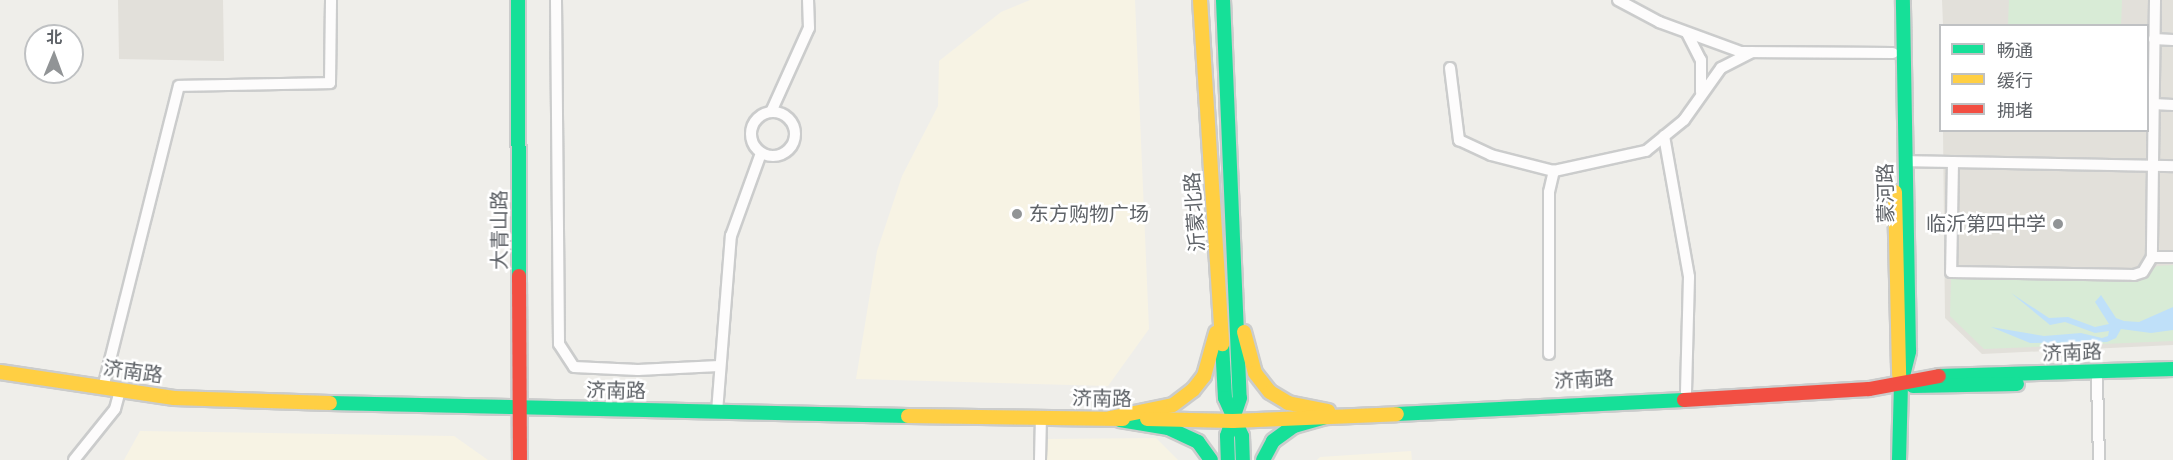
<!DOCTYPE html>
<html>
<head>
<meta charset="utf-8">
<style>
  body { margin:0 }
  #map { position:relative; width:2173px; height:460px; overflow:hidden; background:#efeeea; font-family:Cabin,"Noto Sans SC",sans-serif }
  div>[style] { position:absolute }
  .commercial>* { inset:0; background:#f7f3e4 }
  .education>* { inset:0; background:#e2e0da }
  .green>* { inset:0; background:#d8ebd6 }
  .water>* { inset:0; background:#bfe0f9 }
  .roads { filter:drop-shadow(2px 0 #cbcccc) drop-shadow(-2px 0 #cbcccc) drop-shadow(0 2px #cbcccc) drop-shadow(0 -2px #cbcccc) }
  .street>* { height:10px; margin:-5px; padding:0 5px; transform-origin:5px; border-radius:5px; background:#fdfcfc }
  .street>.ring { margin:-5px; padding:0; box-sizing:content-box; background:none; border:10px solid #fdfcfc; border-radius:50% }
  .fast>* { height:14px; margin:-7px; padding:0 7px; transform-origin:7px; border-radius:7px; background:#16e098 }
  .slow>* { height:14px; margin:-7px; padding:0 7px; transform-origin:7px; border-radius:7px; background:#ffcf43 }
  .jam>* { height:14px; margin:-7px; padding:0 7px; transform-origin:7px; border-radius:7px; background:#f24e42 }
  .dots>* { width:16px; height:16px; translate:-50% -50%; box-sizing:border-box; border:3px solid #fff; border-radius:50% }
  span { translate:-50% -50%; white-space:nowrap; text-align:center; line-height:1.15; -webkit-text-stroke:5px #fff; paint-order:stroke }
  .street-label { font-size:20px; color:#5f6368 }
  .poi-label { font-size:20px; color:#5f6368 }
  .left { translate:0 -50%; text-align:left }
  .right { translate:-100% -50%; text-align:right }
  .legend { position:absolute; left:1939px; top:24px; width:210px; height:108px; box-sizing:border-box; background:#fff; border:2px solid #bfc1c3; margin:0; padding:8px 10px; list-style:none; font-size:18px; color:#5f6368 }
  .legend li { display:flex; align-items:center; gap:12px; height:30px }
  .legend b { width:30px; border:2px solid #bfc1c3 }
  .north { position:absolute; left:24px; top:24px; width:60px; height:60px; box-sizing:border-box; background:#fff; border:2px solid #bfc1c3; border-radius:50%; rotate:1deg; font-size:16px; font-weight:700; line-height:24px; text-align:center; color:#5f6368 }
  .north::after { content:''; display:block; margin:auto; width:21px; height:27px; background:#919496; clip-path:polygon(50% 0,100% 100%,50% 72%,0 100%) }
</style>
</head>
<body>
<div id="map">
  <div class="commercial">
    <i style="clip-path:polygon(1030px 0,1135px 0,1149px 329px,1108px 386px,856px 379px,877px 251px,902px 176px,938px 106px,939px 61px,1001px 12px)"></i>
    <i style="clip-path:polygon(140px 431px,454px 436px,488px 460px,124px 460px)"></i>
    <i style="clip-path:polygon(1156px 438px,1178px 460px,1047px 460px,1047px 439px)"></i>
    <i style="clip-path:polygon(1411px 451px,1412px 460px,1317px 460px,1320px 457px)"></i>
  </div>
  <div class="education">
    <i style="clip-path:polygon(118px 0,223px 0,224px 61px,119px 59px)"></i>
    <i style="clip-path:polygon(1942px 0,2173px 0,2173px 345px,1982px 354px,1945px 318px,1943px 131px,2148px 130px,2148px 26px,1943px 25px)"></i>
  </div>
  <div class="green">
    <i style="clip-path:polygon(2009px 0,2122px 0,2121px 25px,2008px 25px)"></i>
    <i style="clip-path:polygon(2173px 265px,2173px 341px,1984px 349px,1950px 316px,1951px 279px,2139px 280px,2157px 266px)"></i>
  </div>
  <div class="water">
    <i style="clip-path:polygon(2011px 293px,2049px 318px,2068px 317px,2095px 327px,2109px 324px,2095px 302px,2101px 295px,2116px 318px,2124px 321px,2139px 322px,2173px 307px,2173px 330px,2151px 333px,2121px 329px,2116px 338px,2107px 342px,2030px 343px,1991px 327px,2044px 336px,2081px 333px,2102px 338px,2108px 336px,2109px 331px,2095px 333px,2065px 322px,2050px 325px)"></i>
  </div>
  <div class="roads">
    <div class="street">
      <i style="left:556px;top:0;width:344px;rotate:89.5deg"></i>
      <i style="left:559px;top:344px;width:27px;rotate:57deg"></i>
      <i style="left:574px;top:367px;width:64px;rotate:2.7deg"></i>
      <i style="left:638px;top:370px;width:81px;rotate:-2.8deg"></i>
      <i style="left:1618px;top:0;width:47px;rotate:28.2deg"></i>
      <i style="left:1659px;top:22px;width:87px;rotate:20.1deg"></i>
      <i style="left:1741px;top:52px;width:152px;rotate:0.4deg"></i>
      <i style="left:2155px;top:0;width:257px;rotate:90.7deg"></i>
      <i style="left:2152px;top:257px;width:21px"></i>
      <i style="left:1687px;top:33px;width:30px;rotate:63deg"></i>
      <i style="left:1701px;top:60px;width:32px;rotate:90deg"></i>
      <i style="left:2154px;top:39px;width:19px;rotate:3deg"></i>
      <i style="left:1450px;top:68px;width:73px;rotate:82.9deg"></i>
      <i style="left:1459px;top:140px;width:35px;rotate:25deg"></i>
      <i style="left:1491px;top:155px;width:65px;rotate:14.3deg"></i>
      <i style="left:1554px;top:171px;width:94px;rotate:-12.3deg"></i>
      <i style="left:1646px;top:151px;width:49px;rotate:-39.2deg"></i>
      <i style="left:1684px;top:120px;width:64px;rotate:-54.6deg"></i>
      <i style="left:1721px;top:68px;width:35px;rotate:-27deg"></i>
      <i style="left:2153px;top:104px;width:20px;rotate:3deg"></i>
      <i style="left:771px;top:112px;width:92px;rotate:-65.7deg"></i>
      <i style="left:809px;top:28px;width:28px;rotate:-92deg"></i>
      <i class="ring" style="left:751px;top:112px;width:34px;height:34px"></i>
      <i style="left:1664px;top:136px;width:143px;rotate:79.9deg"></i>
      <i style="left:1689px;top:277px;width:117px;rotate:91.5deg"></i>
      <i style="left:1904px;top:161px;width:269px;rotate:1.1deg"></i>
      <i style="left:1953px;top:162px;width:110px;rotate:91deg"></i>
      <i style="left:1951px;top:272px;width:183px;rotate:0.9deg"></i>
      <i style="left:2134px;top:275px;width:9px;rotate:-18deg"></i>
      <i style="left:2143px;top:272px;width:17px;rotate:-59deg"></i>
      <i style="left:1549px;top:354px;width:162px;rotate:-90deg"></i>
      <i style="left:1549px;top:192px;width:22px;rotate:-77deg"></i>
      <i style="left:2097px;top:379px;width:81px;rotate:88.6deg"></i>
      <i style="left:103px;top:388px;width:311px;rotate:-75.9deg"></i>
      <i style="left:179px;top:86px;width:151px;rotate:-1.1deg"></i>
      <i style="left:330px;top:83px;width:83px;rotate:-89.3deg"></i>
      <i style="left:717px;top:412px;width:177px;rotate:-85.5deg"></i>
      <i style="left:731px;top:236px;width:88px;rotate:-70.1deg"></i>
      <i style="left:74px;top:460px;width:65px;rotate:-51.2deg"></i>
      <i style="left:115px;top:409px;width:20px;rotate:-75deg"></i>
      <i style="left:1040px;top:460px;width:43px;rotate:-88.7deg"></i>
    </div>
    <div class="fast">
      <i style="left:518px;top:0;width:276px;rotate:89.8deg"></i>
      <i style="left:1223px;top:0;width:398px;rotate:87.6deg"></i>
      <i style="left:1240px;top:398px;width:40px;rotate:108.9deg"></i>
      <i style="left:1227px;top:436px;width:24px;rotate:88deg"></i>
      <i style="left:1222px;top:344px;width:54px;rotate:86.8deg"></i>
      <i style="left:1225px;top:398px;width:42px;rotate:65.9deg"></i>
      <i style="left:1242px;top:436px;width:24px;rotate:88deg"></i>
      <i style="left:1939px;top:376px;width:234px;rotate:-1.7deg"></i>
      <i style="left:1913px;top:386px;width:104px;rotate:-1.1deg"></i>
      <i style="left:330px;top:403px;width:578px;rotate:1.29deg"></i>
      <i style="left:1397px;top:414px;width:287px;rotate:-2.8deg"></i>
      <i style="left:1120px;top:420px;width:49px;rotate:9.5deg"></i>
      <i style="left:1168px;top:428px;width:33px;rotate:25deg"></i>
      <i style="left:1198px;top:442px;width:22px;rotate:54deg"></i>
      <i style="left:1263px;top:460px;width:21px;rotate:-62deg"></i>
      <i style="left:1273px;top:441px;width:26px;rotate:-36deg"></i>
      <i style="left:1294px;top:426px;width:33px;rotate:-16deg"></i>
      <i style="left:1899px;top:460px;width:76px;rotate:-88.5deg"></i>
      <i style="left:1901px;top:384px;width:34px;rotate:-76deg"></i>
      <i style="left:1909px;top:351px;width:351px;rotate:-91deg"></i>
    </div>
    <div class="slow">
      <i style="left:1200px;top:0;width:345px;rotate:86.3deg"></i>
      <i style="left:1895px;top:192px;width:183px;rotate:88.7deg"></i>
      <i style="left:1244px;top:332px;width:42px;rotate:75deg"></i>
      <i style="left:1255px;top:373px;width:24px;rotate:52deg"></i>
      <i style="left:1270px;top:392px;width:21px;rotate:31deg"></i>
      <i style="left:1288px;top:403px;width:41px;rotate:11.3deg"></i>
      <i style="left:0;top:372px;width:176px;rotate:8.5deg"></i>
      <i style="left:174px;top:398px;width:156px;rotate:1.8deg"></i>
      <i style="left:908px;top:416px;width:215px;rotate:0.8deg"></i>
      <i style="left:1110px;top:418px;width:64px;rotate:-11.7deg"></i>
      <i style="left:1173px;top:405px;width:25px;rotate:-37deg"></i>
      <i style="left:1193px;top:390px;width:18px;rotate:-52deg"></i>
      <i style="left:1204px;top:376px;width:45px;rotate:-74.4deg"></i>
      <i style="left:1147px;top:419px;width:86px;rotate:1.3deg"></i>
      <i style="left:1233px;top:421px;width:164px;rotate:-2.4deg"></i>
    </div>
    <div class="jam">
      <i style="left:519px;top:276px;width:184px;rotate:89.7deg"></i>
      <i style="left:1684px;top:400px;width:185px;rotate:-3.4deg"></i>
      <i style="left:1869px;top:389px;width:71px;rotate:-10.5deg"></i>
    </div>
  </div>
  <div class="dots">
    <i style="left:1017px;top:214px;background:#919496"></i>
    <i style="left:2058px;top:224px;background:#919496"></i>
  </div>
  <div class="street-label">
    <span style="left:1886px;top:193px;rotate:-91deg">蒙河路</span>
    <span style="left:1195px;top:212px;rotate:-94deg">沂蒙北路</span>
    <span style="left:500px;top:230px;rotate:-90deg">大青山路</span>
    <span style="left:2072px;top:353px;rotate:-2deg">济南路</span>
    <span style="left:133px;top:372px;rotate:8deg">济南路</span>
    <span style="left:1584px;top:380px;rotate:-3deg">济南路</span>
    <span style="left:616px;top:391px;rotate:1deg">济南路</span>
    <span style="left:1102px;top:399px;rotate:1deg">济南路</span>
  </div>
  <div class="poi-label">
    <span class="left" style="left:1029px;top:214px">东方购物广场</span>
    <span class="right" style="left:2046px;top:224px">临沂第四中学</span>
  </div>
  <ul class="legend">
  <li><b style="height:8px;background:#16e098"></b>畅通</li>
  <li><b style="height:8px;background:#ffcf43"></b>缓行</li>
  <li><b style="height:8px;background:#f24e42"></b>拥堵</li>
  </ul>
  <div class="north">北</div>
</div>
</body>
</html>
